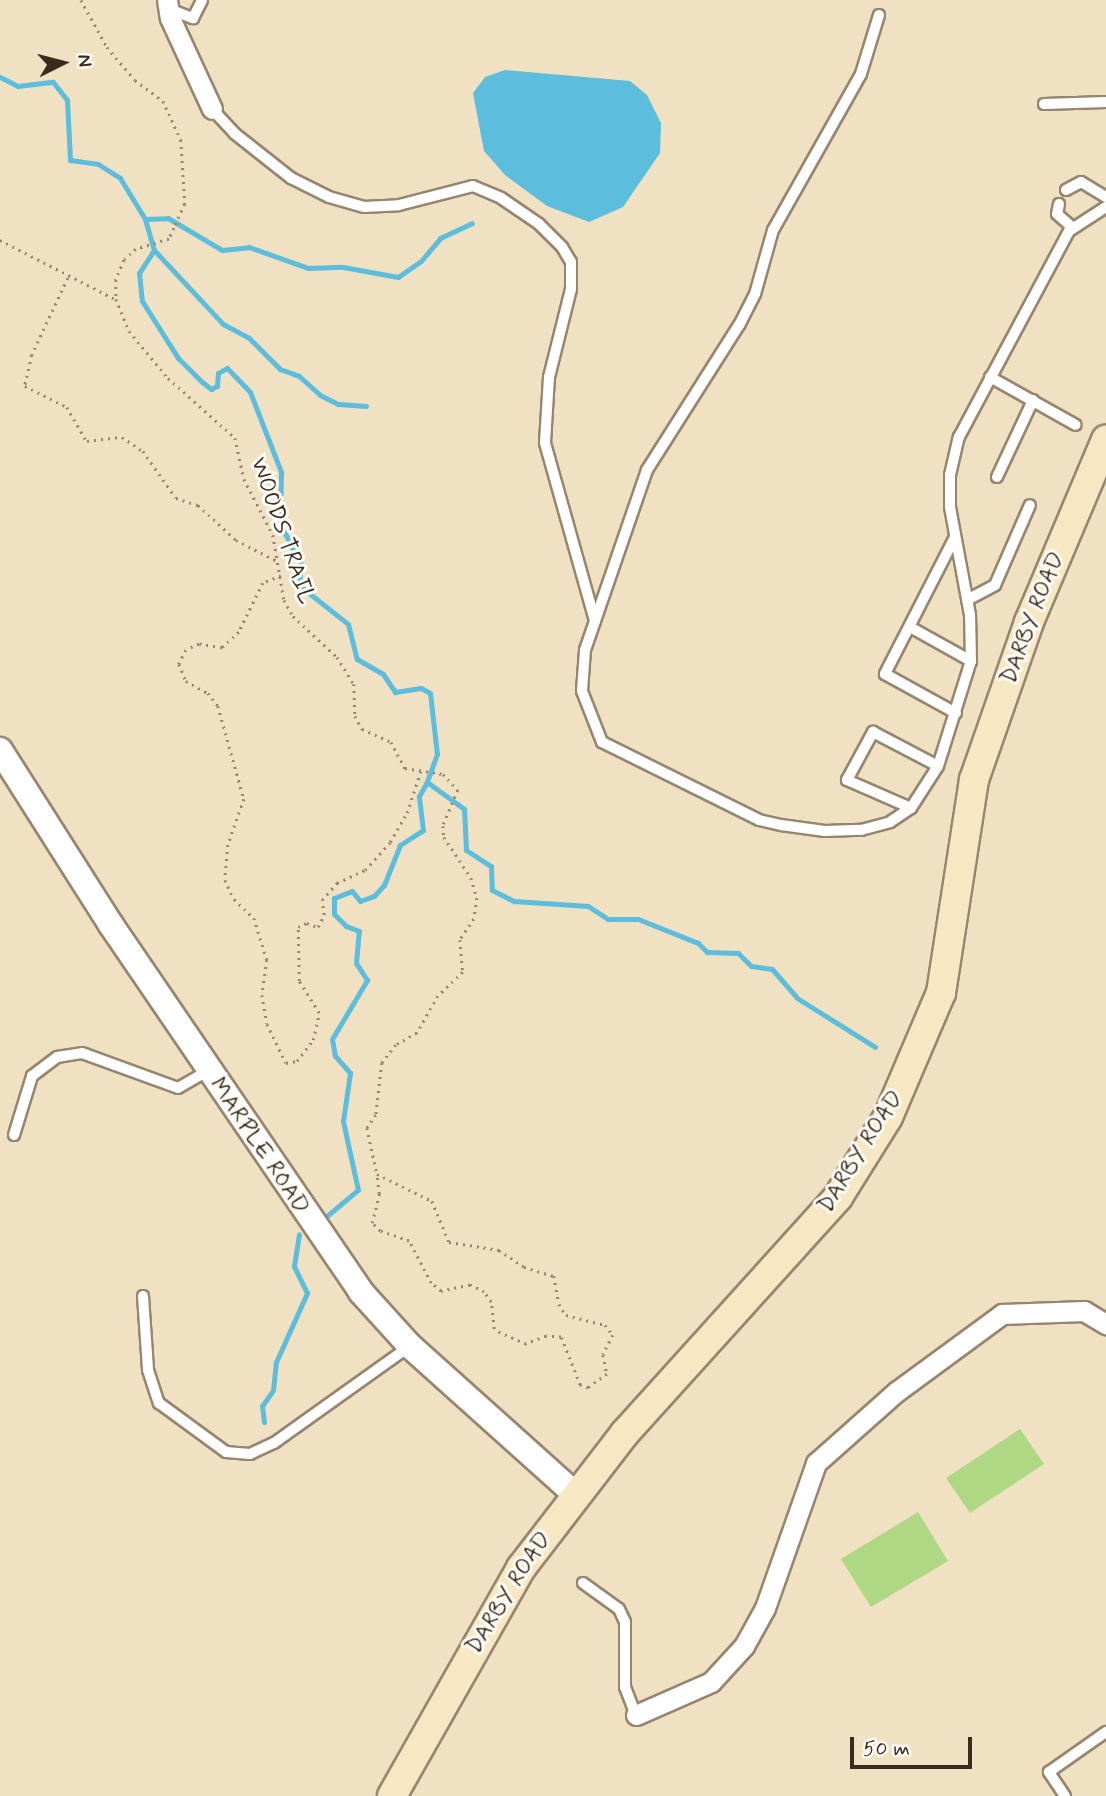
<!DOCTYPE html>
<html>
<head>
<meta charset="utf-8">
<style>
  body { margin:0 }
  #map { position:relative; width:1106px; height:1796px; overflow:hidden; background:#f1e1c3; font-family:Mynerve,sans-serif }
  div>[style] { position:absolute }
  .green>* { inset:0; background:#afd884 }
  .water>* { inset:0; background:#5dbddc }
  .stream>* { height:5px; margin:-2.5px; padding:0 2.5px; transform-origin:2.5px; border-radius:2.5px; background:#5dbddc }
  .path>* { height:2.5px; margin-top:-1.25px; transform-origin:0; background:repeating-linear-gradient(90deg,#968670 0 2px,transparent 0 7px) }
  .roads { filter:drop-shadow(2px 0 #968670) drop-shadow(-2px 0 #968670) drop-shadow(0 2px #968670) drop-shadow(0 -2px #968670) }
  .service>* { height:10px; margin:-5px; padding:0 5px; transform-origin:5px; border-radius:5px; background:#fff }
  .minor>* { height:19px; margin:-9.5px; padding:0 9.5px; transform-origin:9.5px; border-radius:9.5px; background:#fff }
  .tertiary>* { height:24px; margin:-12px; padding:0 12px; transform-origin:12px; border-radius:12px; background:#fff }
  .secondary>* { height:28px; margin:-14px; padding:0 14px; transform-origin:14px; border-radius:14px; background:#f7e8c3 }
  span { translate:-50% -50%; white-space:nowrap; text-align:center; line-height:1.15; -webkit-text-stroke:6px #fdfcf7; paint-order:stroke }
  .street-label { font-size:23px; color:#3b2a1e }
  .north { position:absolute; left:28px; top:28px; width:70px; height:70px; -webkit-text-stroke:5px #fdfcf7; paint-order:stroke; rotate:84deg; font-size:19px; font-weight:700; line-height:28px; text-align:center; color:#3b2a1e }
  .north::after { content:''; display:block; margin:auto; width:24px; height:32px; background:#3b2a1e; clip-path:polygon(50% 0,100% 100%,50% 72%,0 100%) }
  .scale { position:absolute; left:850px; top:1737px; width:122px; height:32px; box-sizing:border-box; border:4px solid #3b2a1e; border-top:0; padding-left:9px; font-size:21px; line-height:24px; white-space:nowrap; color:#3b2a1e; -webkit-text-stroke:5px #fdfcf7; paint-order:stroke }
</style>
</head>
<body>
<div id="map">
  <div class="green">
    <i style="clip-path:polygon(1020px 1429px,1044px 1464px,970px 1513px,946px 1478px)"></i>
    <i style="clip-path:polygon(918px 1512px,948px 1561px,871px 1607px,841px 1559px)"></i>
  </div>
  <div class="water">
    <i style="clip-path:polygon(505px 70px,630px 81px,647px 95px,661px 123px,660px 153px,623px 207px,589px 222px,547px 206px,505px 175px,484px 151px,473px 93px,485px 77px)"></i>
  </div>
  <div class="stream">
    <i style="left:0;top:77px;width:20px;rotate:27deg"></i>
    <i style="left:18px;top:86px;width:35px;rotate:-7deg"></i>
    <i style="left:53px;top:82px;width:23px;rotate:52deg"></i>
    <i style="left:67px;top:100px;width:60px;rotate:87.1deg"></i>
    <i style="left:70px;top:160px;width:28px;rotate:8deg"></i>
    <i style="left:98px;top:164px;width:26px;rotate:32deg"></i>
    <i style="left:120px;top:178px;width:48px;rotate:58.6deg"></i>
    <i style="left:145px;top:219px;width:32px;rotate:74deg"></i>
    <i style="left:154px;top:250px;width:27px;rotate:123deg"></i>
    <i style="left:139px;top:273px;width:28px;rotate:84deg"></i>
    <i style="left:142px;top:301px;width:67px;rotate:57.7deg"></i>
    <i style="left:178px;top:358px;width:33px;rotate:45deg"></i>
    <i style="left:201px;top:381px;width:13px;rotate:39deg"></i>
    <i style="left:211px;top:389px;width:7px;rotate:-27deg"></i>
    <i style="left:217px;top:386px;width:13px;rotate:-86deg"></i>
    <i style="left:218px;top:373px;width:10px;rotate:-29deg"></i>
    <i style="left:227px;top:368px;width:33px;rotate:46deg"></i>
    <i style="left:250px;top:392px;width:86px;rotate:68.8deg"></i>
    <i style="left:281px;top:472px;width:52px;rotate:91.1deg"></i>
    <i style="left:280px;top:524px;width:43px;rotate:62.2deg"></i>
    <i style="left:300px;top:562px;width:24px;rotate:90deg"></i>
    <i style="left:300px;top:586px;width:61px;rotate:38.4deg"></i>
    <i style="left:348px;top:624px;width:36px;rotate:76deg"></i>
    <i style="left:357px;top:659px;width:30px;rotate:30deg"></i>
    <i style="left:383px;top:674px;width:22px;rotate:56deg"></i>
    <i style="left:395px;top:692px;width:26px;rotate:-9deg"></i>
    <i style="left:421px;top:688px;width:10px;rotate:29deg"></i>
    <i style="left:430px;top:693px;width:61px;rotate:83.5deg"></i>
    <i style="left:437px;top:754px;width:30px;rotate:110deg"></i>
    <i style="left:427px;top:782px;width:46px;rotate:36.1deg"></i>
    <i style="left:464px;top:809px;width:41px;rotate:87.2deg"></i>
    <i style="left:466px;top:850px;width:30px;rotate:33deg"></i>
    <i style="left:491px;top:866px;width:24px;rotate:88deg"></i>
    <i style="left:492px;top:890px;width:25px;rotate:27deg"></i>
    <i style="left:514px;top:901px;width:74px;rotate:3.9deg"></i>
    <i style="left:588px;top:906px;width:24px;rotate:33deg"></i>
    <i style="left:608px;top:919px;width:30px"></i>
    <i style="left:638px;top:919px;width:65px;rotate:21.8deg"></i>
    <i style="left:698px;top:943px;width:13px;rotate:45deg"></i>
    <i style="left:707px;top:952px;width:31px;rotate:2deg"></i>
    <i style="left:738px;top:953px;width:18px;rotate:45deg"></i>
    <i style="left:751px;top:966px;width:21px;rotate:8deg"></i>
    <i style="left:772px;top:969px;width:38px;rotate:49deg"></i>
    <i style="left:797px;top:998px;width:92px;rotate:32.1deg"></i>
    <i style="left:145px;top:219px;width:23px;rotate:-2deg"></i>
    <i style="left:168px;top:218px;width:63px;rotate:30.7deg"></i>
    <i style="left:222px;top:250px;width:27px;rotate:-6deg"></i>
    <i style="left:249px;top:247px;width:63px;rotate:19.6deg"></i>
    <i style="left:308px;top:268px;width:35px;rotate:-2deg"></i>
    <i style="left:343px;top:267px;width:56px;rotate:10.3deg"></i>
    <i style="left:398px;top:277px;width:28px;rotate:-35deg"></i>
    <i style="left:421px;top:261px;width:30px;rotate:-50deg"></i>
    <i style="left:440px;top:238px;width:35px;rotate:-25deg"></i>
    <i style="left:154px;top:250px;width:101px;rotate:47deg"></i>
    <i style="left:223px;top:324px;width:30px;rotate:28deg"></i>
    <i style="left:249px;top:338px;width:44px;rotate:45deg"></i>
    <i style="left:280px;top:369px;width:20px;rotate:20deg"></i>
    <i style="left:299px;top:376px;width:28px;rotate:42deg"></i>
    <i style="left:320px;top:395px;width:20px;rotate:27deg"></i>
    <i style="left:338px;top:404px;width:28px;rotate:4deg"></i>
    <i style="left:328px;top:1215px;width:39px;rotate:-40deg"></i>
    <i style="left:358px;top:1190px;width:71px;rotate:-102.3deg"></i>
    <i style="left:343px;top:1121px;width:49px;rotate:-81.7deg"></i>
    <i style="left:350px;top:1073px;width:23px;rotate:-131deg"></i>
    <i style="left:335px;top:1056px;width:17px;rotate:-100deg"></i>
    <i style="left:332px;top:1039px;width:69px;rotate:-59.3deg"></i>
    <i style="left:367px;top:980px;width:20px;rotate:-123deg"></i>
    <i style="left:356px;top:963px;width:32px;rotate:-85deg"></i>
    <i style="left:359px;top:931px;width:14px;rotate:-159deg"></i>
    <i style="left:346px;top:926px;width:17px;rotate:-135deg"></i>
    <i style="left:334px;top:914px;width:16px;rotate:-90deg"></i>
    <i style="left:334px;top:898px;width:19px;rotate:-21deg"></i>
    <i style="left:352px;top:891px;width:13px;rotate:51deg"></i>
    <i style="left:360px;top:901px;width:15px;rotate:-20deg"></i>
    <i style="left:374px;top:896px;width:15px;rotate:-48deg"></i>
    <i style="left:384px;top:885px;width:43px;rotate:-68.2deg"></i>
    <i style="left:400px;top:845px;width:27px;rotate:-33deg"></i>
    <i style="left:423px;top:830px;width:34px;rotate:-97deg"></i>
    <i style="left:419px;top:796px;width:16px;rotate:-60deg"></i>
    <i style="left:264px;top:1422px;width:16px;rotate:-97deg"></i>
    <i style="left:262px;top:1406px;width:19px;rotate:-55deg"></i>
    <i style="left:273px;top:1390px;width:28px;rotate:-84deg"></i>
    <i style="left:276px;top:1362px;width:76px;rotate:-65.8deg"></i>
    <i style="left:307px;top:1293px;width:30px;rotate:-116deg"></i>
    <i style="left:294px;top:1266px;width:32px;rotate:-81deg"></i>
  </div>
  <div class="path">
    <i style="left:81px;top:0;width:54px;rotate:61deg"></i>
    <i style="left:107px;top:47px;width:43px;rotate:49.7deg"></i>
    <i style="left:135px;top:80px;width:35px;rotate:37deg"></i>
    <i style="left:163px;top:101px;width:43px;rotate:65.2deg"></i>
    <i style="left:181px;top:140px;width:64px;rotate:86.4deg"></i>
    <i style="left:185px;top:204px;width:26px;rotate:115deg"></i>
    <i style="left:174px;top:228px;width:12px;rotate:114deg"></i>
    <i style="left:169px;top:239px;width:34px;rotate:163deg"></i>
    <i style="left:136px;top:249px;width:16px;rotate:137deg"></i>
    <i style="left:124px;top:260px;width:22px;rotate:112deg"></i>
    <i style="left:116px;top:280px;width:19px;rotate:90deg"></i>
    <i style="left:116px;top:299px;width:35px;rotate:68deg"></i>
    <i style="left:129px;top:331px;width:61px;rotate:50.3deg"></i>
    <i style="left:168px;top:378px;width:90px;rotate:41.8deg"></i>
    <i style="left:235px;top:438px;width:42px;rotate:77.6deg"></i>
    <i style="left:244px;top:479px;width:63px;rotate:62.6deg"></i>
    <i style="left:273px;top:535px;width:66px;rotate:80.4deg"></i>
    <i style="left:284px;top:600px;width:18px;rotate:61deg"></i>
    <i style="left:293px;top:616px;width:60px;rotate:43deg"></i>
    <i style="left:337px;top:657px;width:32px;rotate:58deg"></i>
    <i style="left:354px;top:684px;width:32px;rotate:88deg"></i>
    <i style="left:355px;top:716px;width:15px;rotate:62deg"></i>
    <i style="left:362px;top:729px;width:32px;rotate:24deg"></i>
    <i style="left:391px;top:742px;width:30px;rotate:62deg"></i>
    <i style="left:405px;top:768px;width:38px;rotate:9deg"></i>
    <i style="left:443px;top:774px;width:22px;rotate:47deg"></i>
    <i style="left:458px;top:790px;width:39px;rotate:113deg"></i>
    <i style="left:443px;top:826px;width:11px;rotate:85deg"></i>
    <i style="left:444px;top:837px;width:49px;rotate:56.6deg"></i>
    <i style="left:471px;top:878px;width:21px;rotate:73deg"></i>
    <i style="left:477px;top:898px;width:21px;rotate:98deg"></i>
    <i style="left:474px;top:919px;width:25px;rotate:124deg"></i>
    <i style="left:460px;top:940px;width:32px;rotate:85deg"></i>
    <i style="left:463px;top:972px;width:35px;rotate:136deg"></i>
    <i style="left:438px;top:996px;width:43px;rotate:119.6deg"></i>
    <i style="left:417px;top:1033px;width:24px;rotate:150deg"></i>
    <i style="left:396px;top:1045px;width:23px;rotate:128deg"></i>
    <i style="left:382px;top:1063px;width:52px;rotate:96.6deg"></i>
    <i style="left:376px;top:1115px;width:16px;rotate:125deg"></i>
    <i style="left:367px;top:1128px;width:47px;rotate:77.7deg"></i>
    <i style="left:377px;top:1174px;width:61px;rotate:26.1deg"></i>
    <i style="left:432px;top:1201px;width:44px;rotate:67.5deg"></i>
    <i style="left:449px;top:1242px;width:51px;rotate:9.1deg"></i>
    <i style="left:499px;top:1250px;width:30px;rotate:34deg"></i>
    <i style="left:524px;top:1267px;width:31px;rotate:17deg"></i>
    <i style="left:554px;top:1276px;width:28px;rotate:80deg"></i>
    <i style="left:559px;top:1304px;width:13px;rotate:58deg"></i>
    <i style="left:566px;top:1315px;width:40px;rotate:14.4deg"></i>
    <i style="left:605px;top:1325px;width:13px;rotate:51deg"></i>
    <i style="left:613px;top:1335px;width:22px;rotate:117deg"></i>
    <i style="left:603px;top:1355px;width:19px;rotate:78deg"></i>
    <i style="left:607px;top:1374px;width:24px;rotate:144deg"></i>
    <i style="left:588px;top:1388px;width:9px;rotate:-159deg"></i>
    <i style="left:580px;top:1385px;width:52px;rotate:-111.6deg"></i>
    <i style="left:561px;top:1337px;width:15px;rotate:-176deg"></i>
    <i style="left:546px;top:1336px;width:22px;rotate:158deg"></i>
    <i style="left:526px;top:1344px;width:28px;rotate:-157deg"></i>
    <i style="left:500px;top:1333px;width:7px;rotate:-146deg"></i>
    <i style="left:494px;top:1329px;width:27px;rotate:-96deg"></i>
    <i style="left:491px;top:1302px;width:12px;rotate:-125deg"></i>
    <i style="left:484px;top:1292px;width:16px;rotate:-153deg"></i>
    <i style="left:470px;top:1285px;width:30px;rotate:168deg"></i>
    <i style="left:441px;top:1291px;width:13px;rotate:-141deg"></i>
    <i style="left:431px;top:1283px;width:47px;rotate:-117.6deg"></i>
    <i style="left:409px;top:1241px;width:31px;rotate:-161deg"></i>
    <i style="left:380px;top:1231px;width:11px;rotate:-135deg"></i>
    <i style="left:372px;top:1223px;width:30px;rotate:-76deg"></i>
    <i style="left:379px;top:1194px;width:20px;rotate:-96deg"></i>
    <i style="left:0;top:240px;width:129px;rotate:27.2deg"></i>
    <i style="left:68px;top:278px;width:85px;rotate:115.1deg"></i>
    <i style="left:32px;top:355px;width:32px;rotate:103deg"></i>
    <i style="left:25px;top:386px;width:47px;rotate:26.6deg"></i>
    <i style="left:67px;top:407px;width:39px;rotate:60deg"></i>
    <i style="left:87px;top:441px;width:35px;rotate:-7deg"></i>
    <i style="left:122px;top:437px;width:25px;rotate:34deg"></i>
    <i style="left:143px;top:451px;width:57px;rotate:54.9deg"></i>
    <i style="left:176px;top:498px;width:23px;rotate:18deg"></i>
    <i style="left:198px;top:505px;width:52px;rotate:42.6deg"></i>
    <i style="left:236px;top:540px;width:46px;rotate:27.1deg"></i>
    <i style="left:281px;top:576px;width:19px;rotate:159deg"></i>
    <i style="left:263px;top:583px;width:55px;rotate:116.1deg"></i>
    <i style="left:239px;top:632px;width:23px;rotate:137deg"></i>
    <i style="left:222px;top:648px;width:23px;rotate:-170deg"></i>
    <i style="left:199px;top:644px;width:14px;rotate:155deg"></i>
    <i style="left:186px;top:650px;width:16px;rotate:117deg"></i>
    <i style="left:179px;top:664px;width:18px;rotate:68deg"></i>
    <i style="left:186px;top:681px;width:25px;rotate:29deg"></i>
    <i style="left:208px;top:693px;width:16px;rotate:52deg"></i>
    <i style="left:218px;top:706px;width:97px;rotate:74.4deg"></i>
    <i style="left:244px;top:799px;width:49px;rotate:109.2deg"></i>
    <i style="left:228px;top:845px;width:35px;rotate:95deg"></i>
    <i style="left:225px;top:880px;width:21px;rotate:65deg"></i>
    <i style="left:234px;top:899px;width:28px;rotate:44deg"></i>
    <i style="left:254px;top:918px;width:44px;rotate:72.8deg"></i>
    <i style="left:267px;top:960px;width:35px;rotate:98deg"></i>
    <i style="left:262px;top:995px;width:29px;rotate:80deg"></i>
    <i style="left:267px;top:1024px;width:43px;rotate:64deg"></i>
    <i style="left:286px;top:1063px;width:11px;rotate:-10deg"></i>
    <i style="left:297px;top:1061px;width:26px;rotate:-53deg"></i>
    <i style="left:313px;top:1040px;width:28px;rotate:-77deg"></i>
    <i style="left:319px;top:1013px;width:38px;rotate:-122deg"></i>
    <i style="left:299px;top:981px;width:54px;rotate:-91.1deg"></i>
    <i style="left:298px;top:927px;width:10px;rotate:-24deg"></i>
    <i style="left:307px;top:923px;width:12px;rotate:20deg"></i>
    <i style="left:318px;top:927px;width:13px;rotate:-63deg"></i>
    <i style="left:324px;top:915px;width:15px;rotate:-98deg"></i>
    <i style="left:322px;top:900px;width:23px;rotate:-49deg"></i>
    <i style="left:337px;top:883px;width:31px;rotate:-25deg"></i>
    <i style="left:365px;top:870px;width:38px;rotate:-48deg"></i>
    <i style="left:390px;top:842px;width:34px;rotate:-60deg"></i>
    <i style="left:407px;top:813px;width:45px;rotate:-72deg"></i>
  </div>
  <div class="roads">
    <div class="service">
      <i style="left:169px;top:9px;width:26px;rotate:21deg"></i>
      <i style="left:193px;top:18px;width:20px;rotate:-63deg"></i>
      <i style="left:879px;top:15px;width:62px;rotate:107deg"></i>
      <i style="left:861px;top:74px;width:179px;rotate:119.4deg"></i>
      <i style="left:773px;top:230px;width:66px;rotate:105.7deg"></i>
      <i style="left:755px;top:294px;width:35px;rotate:117deg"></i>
      <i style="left:739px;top:325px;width:172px;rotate:122.4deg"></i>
      <i style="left:647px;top:470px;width:190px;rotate:109deg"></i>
      <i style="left:585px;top:650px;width:41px;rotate:94.2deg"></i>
      <i style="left:582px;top:691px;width:55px;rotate:68.6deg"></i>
      <i style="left:602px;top:742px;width:175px;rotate:26.4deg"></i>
      <i style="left:759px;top:820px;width:23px;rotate:13deg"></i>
      <i style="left:781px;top:825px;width:44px;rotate:7.8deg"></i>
      <i style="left:825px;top:831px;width:36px;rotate:-2deg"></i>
      <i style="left:861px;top:830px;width:30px;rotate:-15deg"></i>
      <i style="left:890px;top:822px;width:25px;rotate:-34deg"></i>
      <i style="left:911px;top:808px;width:50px;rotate:-57.3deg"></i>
      <i style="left:938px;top:766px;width:110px;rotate:-72.6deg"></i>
      <i style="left:971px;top:661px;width:46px;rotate:-91.2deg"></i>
      <i style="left:970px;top:615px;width:110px;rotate:-100.5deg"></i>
      <i style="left:950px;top:507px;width:32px;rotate:-90deg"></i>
      <i style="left:950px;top:475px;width:39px;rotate:-77deg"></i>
      <i style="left:959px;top:437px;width:234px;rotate:-61.9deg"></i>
      <i style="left:1069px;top:231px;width:44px;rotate:-33deg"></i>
      <i style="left:1044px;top:104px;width:62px;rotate:-1.8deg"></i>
      <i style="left:212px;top:109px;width:33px;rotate:47deg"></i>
      <i style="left:234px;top:133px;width:73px;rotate:38.3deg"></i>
      <i style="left:291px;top:178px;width:42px;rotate:26.6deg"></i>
      <i style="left:329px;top:197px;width:36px;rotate:16deg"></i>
      <i style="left:364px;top:207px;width:35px;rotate:-3deg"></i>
      <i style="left:399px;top:205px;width:76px;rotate:-14.4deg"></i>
      <i style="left:473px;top:186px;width:30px;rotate:23deg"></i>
      <i style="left:501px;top:198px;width:46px;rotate:34.4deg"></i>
      <i style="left:539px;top:224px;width:33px;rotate:45deg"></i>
      <i style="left:562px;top:247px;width:17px;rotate:59deg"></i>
      <i style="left:571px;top:262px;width:27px;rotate:90deg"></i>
      <i style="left:571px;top:289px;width:91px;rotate:104deg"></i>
      <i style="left:549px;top:377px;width:66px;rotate:93.5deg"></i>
      <i style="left:545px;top:443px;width:185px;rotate:74.3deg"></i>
      <i style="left:1066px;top:190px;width:17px;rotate:-28deg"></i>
      <i style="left:1081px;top:182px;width:29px;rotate:31deg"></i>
      <i style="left:1059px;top:204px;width:10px;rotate:101deg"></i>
      <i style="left:1057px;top:214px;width:21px;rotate:41deg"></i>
      <i style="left:990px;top:377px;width:98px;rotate:29.2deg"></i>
      <i style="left:997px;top:477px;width:85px;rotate:-64.9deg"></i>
      <i style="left:955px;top:537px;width:154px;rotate:117.1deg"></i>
      <i style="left:885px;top:674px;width:81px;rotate:28.8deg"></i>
      <i style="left:967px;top:600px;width:32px;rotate:-28deg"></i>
      <i style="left:995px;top:585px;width:87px;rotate:-66.4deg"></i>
      <i style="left:910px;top:627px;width:70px;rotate:29.1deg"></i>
      <i style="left:911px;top:808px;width:70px;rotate:-156.4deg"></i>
      <i style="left:847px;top:780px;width:55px;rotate:-61.6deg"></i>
      <i style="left:873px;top:732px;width:73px;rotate:27.6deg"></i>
      <i style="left:14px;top:1135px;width:62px;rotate:-73deg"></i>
      <i style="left:32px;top:1076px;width:31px;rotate:-37deg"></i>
      <i style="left:57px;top:1057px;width:25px;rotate:-9deg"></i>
      <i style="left:82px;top:1053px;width:102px;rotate:20deg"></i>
      <i style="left:178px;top:1088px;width:34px;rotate:-30deg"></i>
      <i style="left:143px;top:1296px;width:74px;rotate:86.1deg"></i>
      <i style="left:148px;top:1370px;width:35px;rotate:72deg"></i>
      <i style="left:159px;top:1403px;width:83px;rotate:36.2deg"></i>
      <i style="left:226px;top:1452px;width:24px;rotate:5deg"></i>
      <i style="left:250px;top:1454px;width:26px;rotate:-25deg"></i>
      <i style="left:274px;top:1443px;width:167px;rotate:-35.5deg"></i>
      <i style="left:583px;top:1583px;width:44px;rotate:35.8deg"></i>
      <i style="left:619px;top:1609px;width:14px;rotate:65deg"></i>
      <i style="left:625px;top:1622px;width:65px;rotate:90deg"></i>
      <i style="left:625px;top:1687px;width:30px;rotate:69deg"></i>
      <i style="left:1065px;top:1796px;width:29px;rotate:-124deg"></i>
      <i style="left:1049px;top:1772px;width:70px;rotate:-35.1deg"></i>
    </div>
    <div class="minor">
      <i style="left:167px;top:0;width:18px;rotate:81deg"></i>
      <i style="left:170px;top:18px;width:100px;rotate:65.2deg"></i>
      <i style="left:636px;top:1715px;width:82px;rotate:-23.7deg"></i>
      <i style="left:711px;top:1682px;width:49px;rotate:-47.5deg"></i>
      <i style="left:744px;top:1646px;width:43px;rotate:-61.1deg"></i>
      <i style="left:765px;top:1608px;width:154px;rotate:-70.6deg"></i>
      <i style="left:816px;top:1463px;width:107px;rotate:-41.6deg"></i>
      <i style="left:896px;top:1392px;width:132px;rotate:-36.3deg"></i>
      <i style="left:1002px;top:1314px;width:82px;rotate:-2.1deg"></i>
      <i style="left:1084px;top:1311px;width:26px;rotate:31deg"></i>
    </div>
    <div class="tertiary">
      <i style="left:0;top:750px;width:207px;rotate:57.6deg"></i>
      <i style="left:111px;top:925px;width:444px;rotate:55.7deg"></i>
      <i style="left:361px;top:1292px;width:73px;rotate:47.8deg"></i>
      <i style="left:410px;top:1346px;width:222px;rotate:41.9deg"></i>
    </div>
    <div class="secondary">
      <i style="left:392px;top:1796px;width:262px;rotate:-60.5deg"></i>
      <i style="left:521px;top:1568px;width:170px;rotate:-52.4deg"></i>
      <i style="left:625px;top:1433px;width:318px;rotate:-47.9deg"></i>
      <i style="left:838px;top:1197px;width:94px;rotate:-58deg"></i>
      <i style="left:888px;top:1117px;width:135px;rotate:-66.9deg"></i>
      <i style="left:941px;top:993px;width:216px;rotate:-81.2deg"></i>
      <i style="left:974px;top:780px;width:167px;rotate:-70.8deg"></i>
      <i style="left:1029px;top:622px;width:198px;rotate:-67.1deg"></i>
    </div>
  </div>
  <div class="street-label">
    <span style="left:282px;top:531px;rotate:71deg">WOODS TRAIL</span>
    <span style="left:1033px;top:618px;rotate:-69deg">DARBY ROAD</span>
    <span style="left:259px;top:1146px;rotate:56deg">MARPLE ROAD</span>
    <span style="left:861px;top:1152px;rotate:-58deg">DARBY ROAD</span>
    <span style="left:509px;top:1593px;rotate:-58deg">DARBY ROAD</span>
  </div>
  <div class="north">N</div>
  <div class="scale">50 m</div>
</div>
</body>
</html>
